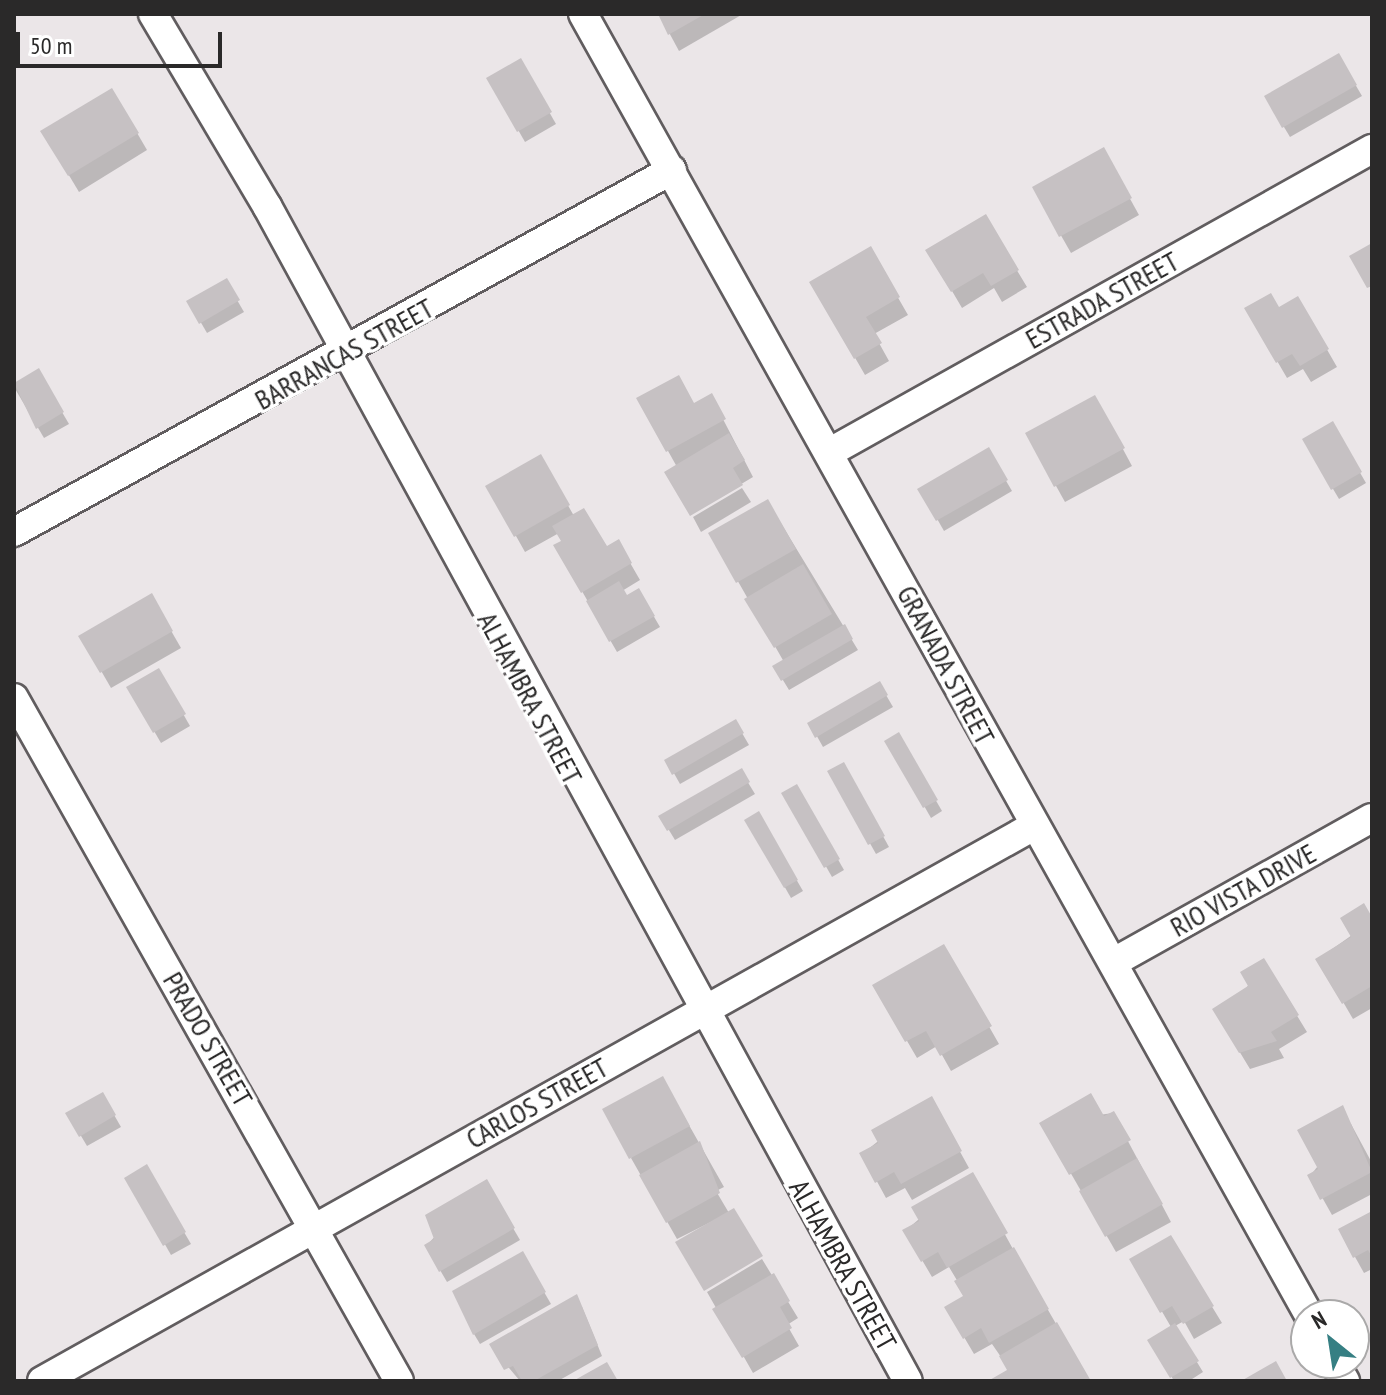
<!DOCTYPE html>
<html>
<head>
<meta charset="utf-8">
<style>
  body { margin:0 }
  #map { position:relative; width:1386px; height:1395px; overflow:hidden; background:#ebe6e8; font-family:"PT Sans Narrow",sans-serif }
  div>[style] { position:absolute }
  .shadow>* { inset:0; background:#0003 }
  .building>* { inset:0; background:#c6c1c3 }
  .roads { filter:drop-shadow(2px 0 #615d5f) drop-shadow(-2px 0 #615d5f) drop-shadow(0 2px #615d5f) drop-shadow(0 -2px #615d5f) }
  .minor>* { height:28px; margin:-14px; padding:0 14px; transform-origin:14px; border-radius:14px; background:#fff }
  span { translate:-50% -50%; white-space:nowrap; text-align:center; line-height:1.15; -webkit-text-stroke:7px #fff; paint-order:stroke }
  .street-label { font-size:28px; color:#2a2929 }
  .frame { position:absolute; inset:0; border:16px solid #2a2929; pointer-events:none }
  .north { position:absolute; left:1290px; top:1299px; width:80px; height:80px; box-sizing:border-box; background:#fff; border:2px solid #aaa9a9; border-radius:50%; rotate:330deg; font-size:22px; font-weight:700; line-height:32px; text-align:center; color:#2a2929 }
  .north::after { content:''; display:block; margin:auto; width:28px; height:36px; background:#367f83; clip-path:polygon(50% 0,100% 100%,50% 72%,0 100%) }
  .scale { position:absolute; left:16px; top:32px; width:206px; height:36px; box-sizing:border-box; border:4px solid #2a2929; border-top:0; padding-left:10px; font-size:24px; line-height:28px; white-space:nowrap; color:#2a2929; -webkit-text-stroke:6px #fff; paint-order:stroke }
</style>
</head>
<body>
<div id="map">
  <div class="shadow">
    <i style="clip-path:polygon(659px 14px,743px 14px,679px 51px)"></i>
    <i style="clip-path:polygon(1338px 55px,1362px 96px,1290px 137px,1266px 97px)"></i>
    <i style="clip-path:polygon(520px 61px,556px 124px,525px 142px,489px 79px)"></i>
    <i style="clip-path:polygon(112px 90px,147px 150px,79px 192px,43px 132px)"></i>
    <i style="clip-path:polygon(1103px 150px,1139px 215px,1071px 253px,1034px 188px)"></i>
    <i style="clip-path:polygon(985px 217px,1027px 287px,1002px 302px,994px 288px,962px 308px,928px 250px)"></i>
    <i style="clip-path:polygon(870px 249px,908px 315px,874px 334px,889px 361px,865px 375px,812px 283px)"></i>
    <i style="clip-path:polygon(226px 281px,244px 312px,207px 333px,189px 302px)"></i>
    <i style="clip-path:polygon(1298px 299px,1337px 367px,1311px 382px,1303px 369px,1287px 378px,1247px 309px,1279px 310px)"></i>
    <i style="clip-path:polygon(38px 371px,69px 424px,44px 438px,14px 387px)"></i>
    <i style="clip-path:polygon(711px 396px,753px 477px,691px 514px,677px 467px,639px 399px,694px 405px)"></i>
    <i style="clip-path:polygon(1095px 397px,1132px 466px,1065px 502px,1027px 434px)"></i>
    <i style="clip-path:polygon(1332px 424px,1366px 483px,1339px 499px,1304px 440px)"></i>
    <i style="clip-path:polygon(988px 450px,1012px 491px,944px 531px,920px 489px)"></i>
    <i style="clip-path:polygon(540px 456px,574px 516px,606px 549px,618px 542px,640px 580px,622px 591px,626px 598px,639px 591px,660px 627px,617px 652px,556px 546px,563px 542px,559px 533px,525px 552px,488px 486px)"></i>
    <i style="clip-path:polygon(742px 488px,751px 502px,701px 532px,693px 517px)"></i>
    <i style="clip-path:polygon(768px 502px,858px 650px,789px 690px,775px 667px,784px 662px,711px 534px)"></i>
    <i style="clip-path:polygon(151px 596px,181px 648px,111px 688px,81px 636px)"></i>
    <i style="clip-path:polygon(158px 670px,190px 726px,161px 743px,129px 688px)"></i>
    <i style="clip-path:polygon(879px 683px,893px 707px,823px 747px,810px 724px)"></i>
    <i style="clip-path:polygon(735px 721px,749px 745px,680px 784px,667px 761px)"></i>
    <i style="clip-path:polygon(898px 735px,942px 811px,931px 818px,887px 741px)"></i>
    <i style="clip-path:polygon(843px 764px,889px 847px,876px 854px,830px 772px)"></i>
    <i style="clip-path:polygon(741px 771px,755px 794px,675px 840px,661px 817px)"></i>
    <i style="clip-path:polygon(796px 786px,844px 870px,832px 877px,784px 793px)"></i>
    <i style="clip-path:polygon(758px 814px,803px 891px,791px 898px,747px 821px)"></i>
    <i style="clip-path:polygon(1372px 921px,1372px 1008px,1353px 1019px,1318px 959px)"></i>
    <i style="clip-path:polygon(943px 946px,999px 1044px,951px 1071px,937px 1046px,917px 1058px,875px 986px)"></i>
    <i style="clip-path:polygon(1263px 960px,1307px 1032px,1279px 1049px,1284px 1058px,1250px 1069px,1224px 1026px)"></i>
    <i style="clip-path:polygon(102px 1094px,121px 1127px,87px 1146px,68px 1114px)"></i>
    <i style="clip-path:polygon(672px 1095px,724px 1187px,716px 1191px,729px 1213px,677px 1239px,631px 1158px)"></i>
    <i style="clip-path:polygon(931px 1099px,969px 1168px,912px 1200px,905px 1188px,886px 1198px,862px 1154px)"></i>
    <i style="clip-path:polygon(1113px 1113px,1171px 1222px,1116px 1252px,1042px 1123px)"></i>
    <i style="clip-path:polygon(1351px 1124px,1372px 1163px,1372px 1194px,1332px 1215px,1310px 1176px)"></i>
    <i style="clip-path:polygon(146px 1167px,191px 1244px,171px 1255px,127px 1178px)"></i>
    <i style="clip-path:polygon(972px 1174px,1014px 1251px,1089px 1381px,992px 1381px,1009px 1371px,1001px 1357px,992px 1344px,974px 1354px,947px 1308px,965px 1297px,958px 1282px,949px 1267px,932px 1277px,905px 1231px)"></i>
    <i style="clip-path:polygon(486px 1182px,520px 1240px,447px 1282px,426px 1246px)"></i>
    <i style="clip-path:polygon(1372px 1213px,1372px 1269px,1364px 1273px,1340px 1230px)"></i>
    <i style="clip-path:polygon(1170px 1238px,1222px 1323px,1194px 1339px,1184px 1321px,1175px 1326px,1203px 1372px,1189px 1381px,1174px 1381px,1150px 1340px,1171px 1327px,1132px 1260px)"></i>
    <i style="clip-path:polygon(522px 1254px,551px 1304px,480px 1344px,474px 1334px)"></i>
    <i style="clip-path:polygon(762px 1259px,798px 1318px,787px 1325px,799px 1346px,753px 1373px,707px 1292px)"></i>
    <i style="clip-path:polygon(582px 1307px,602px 1356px,558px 1381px,520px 1381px,498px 1355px)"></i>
  </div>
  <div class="building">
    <i style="clip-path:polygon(658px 14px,705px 14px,668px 35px)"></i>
    <i style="clip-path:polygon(1339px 53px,1357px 85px,1282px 128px,1264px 96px)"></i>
    <i style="clip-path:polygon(521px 58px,552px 112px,517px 132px,486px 78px)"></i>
    <i style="clip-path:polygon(112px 88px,139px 133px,68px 176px,40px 131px)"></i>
    <i style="clip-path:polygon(1104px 147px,1132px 198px,1059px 237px,1032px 187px)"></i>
    <i style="clip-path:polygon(986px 214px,1019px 270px,991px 286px,983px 273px,951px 292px,925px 250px)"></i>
    <i style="clip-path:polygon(1372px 243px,1372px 286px,1367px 288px,1349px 256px)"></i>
    <i style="clip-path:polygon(871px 246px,900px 297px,866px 317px,882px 343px,854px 359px,809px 282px)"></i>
    <i style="clip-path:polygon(227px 278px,240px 300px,199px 324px,186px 301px)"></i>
    <i style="clip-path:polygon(1271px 293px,1279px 307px,1298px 296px,1329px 349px,1300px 366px,1292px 354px,1276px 363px,1244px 308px)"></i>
    <i style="clip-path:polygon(39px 368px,64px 412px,36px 429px,14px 383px)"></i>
    <i style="clip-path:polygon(679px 375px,694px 403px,712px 393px,726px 419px,666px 452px,636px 398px)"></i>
    <i style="clip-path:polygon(1095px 395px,1125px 448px,1054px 487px,1025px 433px)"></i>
    <i style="clip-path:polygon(1333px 421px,1362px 472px,1331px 490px,1302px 439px)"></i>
    <i style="clip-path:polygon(729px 433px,745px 460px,733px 468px,743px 485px,690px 516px,664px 472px)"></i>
    <i style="clip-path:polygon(989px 447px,1008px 480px,936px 521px,917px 489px)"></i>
    <i style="clip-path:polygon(541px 454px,570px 505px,514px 537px,485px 486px)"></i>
    <i style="clip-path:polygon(768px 499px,796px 549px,736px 583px,708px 533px)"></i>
    <i style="clip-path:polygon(584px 508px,607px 546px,619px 539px,632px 563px,581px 593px,553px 545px,561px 541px,552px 526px)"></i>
    <i style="clip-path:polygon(803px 564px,832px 614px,774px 648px,744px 599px)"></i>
    <i style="clip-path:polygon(619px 581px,627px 595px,639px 588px,655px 616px,609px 642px,586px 601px)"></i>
    <i style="clip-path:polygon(152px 593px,173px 631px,100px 673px,78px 636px)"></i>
    <i style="clip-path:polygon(845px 624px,853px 639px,781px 681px,772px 666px)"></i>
    <i style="clip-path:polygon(159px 668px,186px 714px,153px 733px,126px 687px)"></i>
    <i style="clip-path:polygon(880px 681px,888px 695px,815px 738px,807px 723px)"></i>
    <i style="clip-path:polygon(736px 719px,744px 733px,672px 775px,664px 760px)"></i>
    <i style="clip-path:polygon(899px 732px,938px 800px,923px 808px,884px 741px)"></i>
    <i style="clip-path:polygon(844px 762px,885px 836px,868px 845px,827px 771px)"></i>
    <i style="clip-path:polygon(742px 768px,750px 782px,667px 831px,658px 816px)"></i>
    <i style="clip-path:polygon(797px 784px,840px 859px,824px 868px,781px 793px)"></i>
    <i style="clip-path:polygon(759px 811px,798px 880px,784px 888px,744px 820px)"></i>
    <i style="clip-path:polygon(1364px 903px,1372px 917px,1372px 986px,1342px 1004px,1315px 959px,1351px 937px,1340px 918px)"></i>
    <i style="clip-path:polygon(944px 944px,992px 1026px,940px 1056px,926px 1031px,905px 1042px,872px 985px)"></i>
    <i style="clip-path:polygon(1264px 958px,1299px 1015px,1271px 1032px,1277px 1041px,1239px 1053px,1212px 1009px,1248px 986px,1240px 972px)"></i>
    <i style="clip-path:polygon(663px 1076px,690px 1126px,629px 1159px,602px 1109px)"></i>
    <i style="clip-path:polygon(103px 1092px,116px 1115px,79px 1137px,65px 1113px)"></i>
    <i style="clip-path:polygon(1091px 1093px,1104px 1116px,1114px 1111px,1131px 1140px,1069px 1175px,1039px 1123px)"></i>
    <i style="clip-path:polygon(932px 1096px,962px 1151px,901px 1184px,894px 1172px,875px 1183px,859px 1153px,878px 1143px,871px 1130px)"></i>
    <i style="clip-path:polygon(1343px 1105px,1372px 1172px,1320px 1200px,1307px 1175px,1318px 1169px,1297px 1130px)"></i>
    <i style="clip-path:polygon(700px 1141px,720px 1193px,666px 1223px,639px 1175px)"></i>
    <i style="clip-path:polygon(1137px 1158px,1163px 1204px,1105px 1237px,1079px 1191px)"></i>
    <i style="clip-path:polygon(147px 1164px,186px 1232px,163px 1246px,124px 1178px)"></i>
    <i style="clip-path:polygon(973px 1172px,1008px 1233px,947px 1268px,938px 1252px,921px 1262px,902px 1230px,919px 1221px,911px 1207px)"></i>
    <i style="clip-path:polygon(487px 1179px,515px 1228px,439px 1272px,424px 1245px,434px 1239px,425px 1215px)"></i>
    <i style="clip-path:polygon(734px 1208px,763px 1256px,704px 1291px,675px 1242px)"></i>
    <i style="clip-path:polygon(1372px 1211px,1372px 1257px,1368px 1250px,1353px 1258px,1338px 1229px)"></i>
    <i style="clip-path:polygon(1171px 1235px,1214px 1306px,1183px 1324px,1172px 1306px,1160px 1313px,1129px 1259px)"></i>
    <i style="clip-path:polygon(1014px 1247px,1049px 1309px,989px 1343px,981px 1328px,963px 1339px,944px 1307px,963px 1296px,954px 1281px)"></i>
    <i style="clip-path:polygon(523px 1251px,546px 1292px,473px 1335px,452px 1291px)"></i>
    <i style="clip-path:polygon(774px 1273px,790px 1301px,780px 1307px,792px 1328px,742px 1358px,712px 1309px)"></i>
    <i style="clip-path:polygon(577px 1294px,598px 1345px,534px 1381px,522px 1381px,513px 1366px,504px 1370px,489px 1344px)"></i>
    <i style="clip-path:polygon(1057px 1322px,1091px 1381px,988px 1381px,1007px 1370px,999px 1356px)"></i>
    <i style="clip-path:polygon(1175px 1323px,1199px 1361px,1170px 1378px,1147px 1340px)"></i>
    <i style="clip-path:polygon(1276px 1361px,1287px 1381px,1241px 1381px)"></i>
    <i style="clip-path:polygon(607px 1362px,618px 1381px,573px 1381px)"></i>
  </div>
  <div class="roads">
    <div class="minor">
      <i style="left:153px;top:14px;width:223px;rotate:59.3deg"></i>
      <i style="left:267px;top:206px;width:1338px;rotate:61.39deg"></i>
      <i style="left:583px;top:14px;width:1490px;rotate:60.84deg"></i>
      <i style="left:832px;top:451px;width:619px;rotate:-29.22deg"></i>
      <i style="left:14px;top:532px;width:751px;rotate:-28.82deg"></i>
      <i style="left:14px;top:698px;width:784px;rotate:60.59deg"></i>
      <i style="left:1114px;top:962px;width:295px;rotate:-29.2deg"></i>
      <i style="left:1335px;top:1363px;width:21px;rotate:61deg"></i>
      <i style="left:42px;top:1381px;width:1134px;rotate:-29.23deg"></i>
    </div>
  </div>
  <div class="street-label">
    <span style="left:1102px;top:300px;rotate:-29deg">ESTRADA STREET</span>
    <span style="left:344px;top:354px;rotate:-29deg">BARRANCAS STREET</span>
    <span style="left:946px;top:665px;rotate:62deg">GRANADA STREET</span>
    <span style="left:530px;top:698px;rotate:62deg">ALHAMBRA STREET</span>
    <span style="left:1243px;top:890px;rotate:-29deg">RIO VISTA DRIVE</span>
    <span style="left:208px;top:1039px;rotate:60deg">PRADO STREET</span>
    <span style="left:537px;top:1103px;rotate:-29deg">CARLOS STREET</span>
    <span style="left:843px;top:1265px;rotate:61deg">ALHAMBRA STREET</span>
  </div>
  <div class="frame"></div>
  <div class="north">N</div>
  <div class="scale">50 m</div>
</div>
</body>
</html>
